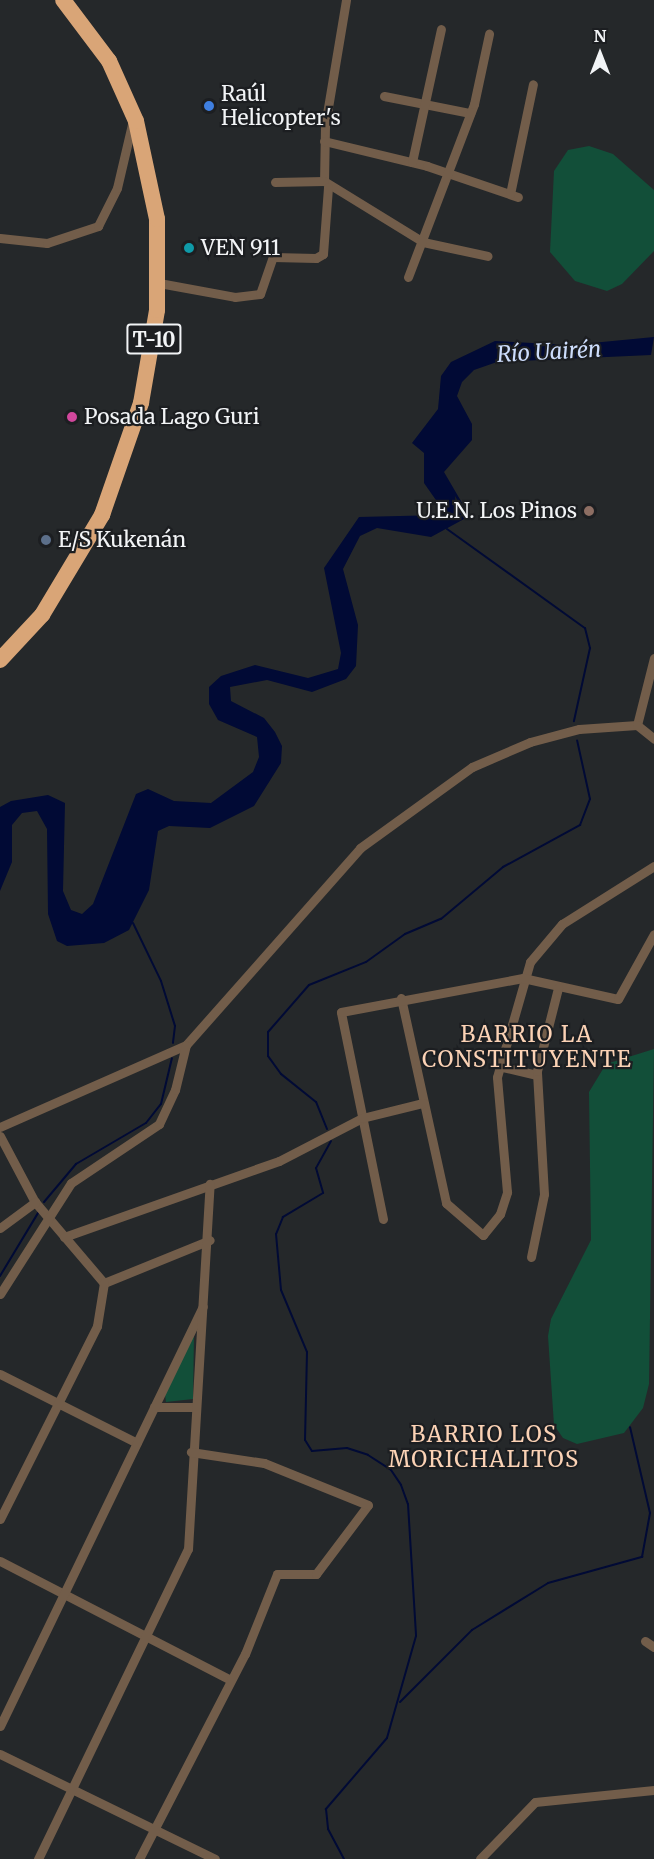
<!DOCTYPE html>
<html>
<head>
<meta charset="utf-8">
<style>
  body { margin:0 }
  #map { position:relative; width:654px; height:1859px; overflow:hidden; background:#25282a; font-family:Merriweather,serif }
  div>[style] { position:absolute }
  .green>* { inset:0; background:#124f39 }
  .water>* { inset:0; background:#010a35 }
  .stream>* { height:2px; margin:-1px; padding:0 1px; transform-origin:1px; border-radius:1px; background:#010a35 }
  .street>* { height:9px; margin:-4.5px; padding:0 4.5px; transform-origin:4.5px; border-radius:4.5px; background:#725d4a }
  .highway>* { height:16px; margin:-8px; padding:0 8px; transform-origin:8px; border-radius:8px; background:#d9a577 }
  .dots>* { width:16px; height:16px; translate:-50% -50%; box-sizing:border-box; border:3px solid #1c1e21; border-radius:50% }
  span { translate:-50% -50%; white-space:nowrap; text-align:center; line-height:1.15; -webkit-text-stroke:4.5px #1c1e21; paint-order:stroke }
  .shield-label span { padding:2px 4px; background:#1c1e21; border:2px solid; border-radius:4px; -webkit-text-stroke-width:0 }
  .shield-label { font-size:20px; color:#f2f4f6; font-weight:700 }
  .poi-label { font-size:21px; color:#f2f4f6 }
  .left { translate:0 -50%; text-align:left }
  .right { translate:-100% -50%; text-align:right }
  .water-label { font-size:22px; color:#cdddfc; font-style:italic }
  .neighbourhood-label { font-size:22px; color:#fbd2b5; letter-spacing:1.5px }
  .north { position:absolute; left:570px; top:24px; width:60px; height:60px; -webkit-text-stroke:4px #1c1e21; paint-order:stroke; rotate:0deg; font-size:16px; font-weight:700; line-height:24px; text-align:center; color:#f2f4f6 }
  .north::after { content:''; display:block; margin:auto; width:21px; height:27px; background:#f2f4f6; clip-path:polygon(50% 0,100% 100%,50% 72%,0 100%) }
</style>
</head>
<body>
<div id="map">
  <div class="green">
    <i style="clip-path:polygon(589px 146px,613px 154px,654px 190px,654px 251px,622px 284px,607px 291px,575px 281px,550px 252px,554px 171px,568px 150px)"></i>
    <i style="clip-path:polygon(654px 1049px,649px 1384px,643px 1408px,624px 1433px,577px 1444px,563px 1438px,554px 1425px,548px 1336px,551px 1319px,591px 1240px,589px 1092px,606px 1064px)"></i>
    <i style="clip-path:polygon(194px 1334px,193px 1399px,166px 1402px,165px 1395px)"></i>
  </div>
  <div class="water">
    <i style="clip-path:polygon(654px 337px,651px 355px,497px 362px,474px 370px,462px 382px,457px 396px,472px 424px,472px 440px,444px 472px,465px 508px,464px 519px,431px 537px,377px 528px,360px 536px,343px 569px,358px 625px,356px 666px,346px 679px,312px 692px,267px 680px,230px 687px,231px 701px,264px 718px,275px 732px,282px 746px,281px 763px,254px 806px,210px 828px,169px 826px,158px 831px,149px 890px,129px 930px,104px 943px,67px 946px,57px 941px,48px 914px,47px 829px,37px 811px,22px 813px,12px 825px,12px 862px,0 891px,0 807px,11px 801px,48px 795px,65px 803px,63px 891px,71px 910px,82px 914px,93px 904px,136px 794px,148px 789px,174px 801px,211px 803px,253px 772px,259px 757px,257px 737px,218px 720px,209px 704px,209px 687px,221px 676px,255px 665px,308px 678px,338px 669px,341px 653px,324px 568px,359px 517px,440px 515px,438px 503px,424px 483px,424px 453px,412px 443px,438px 409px,441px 376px,451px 362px,495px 341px,571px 345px)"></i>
  </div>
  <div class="stream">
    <i style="left:447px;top:529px;width:170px;rotate:35.7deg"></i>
    <i style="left:585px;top:628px;width:21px;rotate:76deg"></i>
    <i style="left:590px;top:648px;width:75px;rotate:102.4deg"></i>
    <i style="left:133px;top:923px;width:64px;rotate:64.2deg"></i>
    <i style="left:161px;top:981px;width:47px;rotate:72.7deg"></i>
    <i style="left:175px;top:1026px;width:17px;rotate:97deg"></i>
    <i style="left:327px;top:1129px;width:29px;rotate:-112deg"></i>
    <i style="left:316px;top:1102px;width:45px;rotate:-141.3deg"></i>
    <i style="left:281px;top:1074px;width:22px;rotate:-126deg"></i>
    <i style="left:268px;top:1056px;width:24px;rotate:-90deg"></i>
    <i style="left:268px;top:1032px;width:62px;rotate:-48.9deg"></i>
    <i style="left:309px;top:985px;width:61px;rotate:-22deg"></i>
    <i style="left:366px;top:962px;width:48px;rotate:-35.7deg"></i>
    <i style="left:405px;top:934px;width:39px;rotate:-23deg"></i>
    <i style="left:441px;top:919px;width:81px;rotate:-40deg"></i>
    <i style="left:503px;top:867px;width:88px;rotate:-28.6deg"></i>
    <i style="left:580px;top:825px;width:28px;rotate:-69deg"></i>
    <i style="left:590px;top:799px;width:60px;rotate:-102.4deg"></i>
    <i style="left:331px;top:1141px;width:31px;rotate:119deg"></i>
    <i style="left:316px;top:1168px;width:26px;rotate:74deg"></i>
    <i style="left:323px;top:1193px;width:47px;rotate:149deg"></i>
    <i style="left:283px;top:1217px;width:18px;rotate:112deg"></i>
    <i style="left:276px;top:1234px;width:56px;rotate:84.9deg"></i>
    <i style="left:281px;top:1290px;width:67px;rotate:67.2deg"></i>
    <i style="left:307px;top:1352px;width:88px;rotate:91.3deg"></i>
    <i style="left:305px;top:1440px;width:13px;rotate:58deg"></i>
    <i style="left:312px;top:1451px;width:35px;rotate:-5deg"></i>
    <i style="left:347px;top:1448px;width:22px;rotate:18deg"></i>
    <i style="left:368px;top:1455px;width:27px;rotate:33deg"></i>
    <i style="left:391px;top:1470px;width:18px;rotate:56deg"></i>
    <i style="left:401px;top:1485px;width:20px;rotate:70deg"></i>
    <i style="left:408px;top:1504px;width:132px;rotate:86.5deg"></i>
    <i style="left:416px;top:1636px;width:106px;rotate:105.9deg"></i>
    <i style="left:387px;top:1738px;width:94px;rotate:130.7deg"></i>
    <i style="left:326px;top:1809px;width:20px;rotate:84deg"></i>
    <i style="left:328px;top:1829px;width:34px;rotate:62deg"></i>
    <i style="left:44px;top:1202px;width:50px;rotate:-49.9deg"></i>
    <i style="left:76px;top:1164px;width:81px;rotate:-30.4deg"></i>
    <i style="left:146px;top:1123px;width:24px;rotate:-52deg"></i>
    <i style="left:161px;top:1104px;width:47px;rotate:-76.6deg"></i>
    <i style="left:0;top:1276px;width:74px;rotate:-58.9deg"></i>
    <i style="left:400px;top:1702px;width:102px;rotate:-45deg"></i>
    <i style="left:472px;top:1630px;width:89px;rotate:-31.7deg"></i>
    <i style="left:548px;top:1583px;width:98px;rotate:-15.5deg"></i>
    <i style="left:642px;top:1557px;width:45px;rotate:-79.7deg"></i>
    <i style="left:650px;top:1513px;width:88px;rotate:-103.1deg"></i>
  </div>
  <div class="street">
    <i style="left:346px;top:0;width:128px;rotate:99.5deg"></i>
    <i style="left:325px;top:126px;width:55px;rotate:91deg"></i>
    <i style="left:324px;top:181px;width:116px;rotate:31.6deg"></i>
    <i style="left:423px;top:242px;width:66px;rotate:12.2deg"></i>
    <i style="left:384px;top:96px;width:88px;rotate:11.2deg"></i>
    <i style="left:324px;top:141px;width:106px;rotate:13.6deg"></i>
    <i style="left:427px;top:166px;width:96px;rotate:18.8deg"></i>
    <i style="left:412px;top:162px;width:136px;rotate:-77.7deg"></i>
    <i style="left:275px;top:182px;width:49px;rotate:-1.2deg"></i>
    <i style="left:510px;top:194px;width:112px;rotate:-78.2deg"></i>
    <i style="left:0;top:238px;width:47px;rotate:6.1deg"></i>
    <i style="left:47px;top:243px;width:54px;rotate:-18.4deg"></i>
    <i style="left:98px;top:226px;width:42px;rotate:-63.4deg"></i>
    <i style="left:117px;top:188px;width:66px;rotate:-76.8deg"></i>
    <i style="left:408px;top:277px;width:185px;rotate:-69.1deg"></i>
    <i style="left:474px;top:104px;width:72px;rotate:-77.9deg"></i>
    <i style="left:159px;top:283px;width:77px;rotate:10.4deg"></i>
    <i style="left:235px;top:297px;width:25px;rotate:-7deg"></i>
    <i style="left:260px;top:294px;width:39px;rotate:-71deg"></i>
    <i style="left:273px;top:257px;width:43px;rotate:1.3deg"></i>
    <i style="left:316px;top:258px;width:8px;rotate:-30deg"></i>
    <i style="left:323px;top:254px;width:67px;rotate:-85.7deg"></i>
    <i style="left:637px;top:725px;width:69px;rotate:-75.8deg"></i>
    <i style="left:401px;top:998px;width:210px;rotate:77.6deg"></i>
    <i style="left:446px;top:1203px;width:49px;rotate:40.9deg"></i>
    <i style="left:483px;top:1235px;width:27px;rotate:-51deg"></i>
    <i style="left:500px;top:1214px;width:23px;rotate:-72deg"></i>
    <i style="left:507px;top:1192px;width:115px;rotate:-95deg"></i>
    <i style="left:497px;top:1077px;width:120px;rotate:-74deg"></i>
    <i style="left:530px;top:962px;width:50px;rotate:-49.9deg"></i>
    <i style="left:562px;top:924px;width:109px;rotate:-32.2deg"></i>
    <i style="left:498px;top:1066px;width:40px;rotate:13deg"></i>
    <i style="left:0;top:1127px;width:203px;rotate:-23.8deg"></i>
    <i style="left:186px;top:1045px;width:263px;rotate:-48.5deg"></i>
    <i style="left:360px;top:848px;width:138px;rotate:-35.9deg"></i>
    <i style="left:472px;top:767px;width:63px;rotate:-23.3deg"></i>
    <i style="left:530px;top:742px;width:51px;rotate:-14.9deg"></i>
    <i style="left:579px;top:729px;width:58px;rotate:-3.9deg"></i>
    <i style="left:637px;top:725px;width:22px;rotate:39deg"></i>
    <i style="left:0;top:1136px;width:75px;rotate:62.1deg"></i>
    <i style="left:35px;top:1202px;width:106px;rotate:49.6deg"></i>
    <i style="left:383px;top:1219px;width:211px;rotate:-101.5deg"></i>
    <i style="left:341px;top:1012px;width:185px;rotate:-10.6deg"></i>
    <i style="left:523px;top:978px;width:97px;rotate:12.5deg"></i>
    <i style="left:618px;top:999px;width:74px;rotate:-61deg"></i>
    <i style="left:0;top:1228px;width:44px;rotate:-36.6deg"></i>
    <i style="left:64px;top:1237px;width:228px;rotate:-19.5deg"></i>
    <i style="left:279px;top:1161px;width:93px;rotate:-27.4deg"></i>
    <i style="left:362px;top:1118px;width:63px;rotate:-13.8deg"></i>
    <i style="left:531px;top:1257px;width:64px;rotate:-78.3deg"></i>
    <i style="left:544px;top:1194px;width:123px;rotate:-93.3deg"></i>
    <i style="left:537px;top:1071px;width:86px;rotate:-75.8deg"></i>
    <i style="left:104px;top:1283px;width:114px;rotate:-22.1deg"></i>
    <i style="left:0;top:1294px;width:132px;rotate:-57.4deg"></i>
    <i style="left:71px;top:1183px;width:106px;rotate:-33.8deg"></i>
    <i style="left:159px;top:1124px;width:38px;rotate:-65deg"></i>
    <i style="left:175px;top:1090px;width:46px;rotate:-76.3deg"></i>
    <i style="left:0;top:1374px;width:153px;rotate:26.7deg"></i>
    <i style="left:154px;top:1407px;width:41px"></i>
    <i style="left:0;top:1519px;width:216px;rotate:-63.3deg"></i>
    <i style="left:97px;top:1326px;width:44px;rotate:-80.8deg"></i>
    <i style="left:0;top:1561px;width:258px;rotate:27.3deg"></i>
    <i style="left:645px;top:1641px;width:11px;rotate:34deg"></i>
    <i style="left:0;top:1726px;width:466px;rotate:-64.2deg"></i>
    <i style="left:0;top:1754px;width:239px;rotate:26deg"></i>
    <i style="left:38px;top:1859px;width:344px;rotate:-64.2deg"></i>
    <i style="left:188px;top:1549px;width:366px;rotate:-86.6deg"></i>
    <i style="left:139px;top:1859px;width:231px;rotate:-62.7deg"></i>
    <i style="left:245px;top:1654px;width:86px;rotate:-68.2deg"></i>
    <i style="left:277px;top:1574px;width:39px"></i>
    <i style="left:316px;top:1574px;width:86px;rotate:-53deg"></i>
    <i style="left:368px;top:1505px;width:112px;rotate:-158deg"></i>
    <i style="left:264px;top:1463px;width:74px;rotate:-171.4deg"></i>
    <i style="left:480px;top:1859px;width:79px;rotate:-46deg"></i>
    <i style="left:535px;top:1802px;width:120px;rotate:-5.8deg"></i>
  </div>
  <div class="highway">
    <i style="left:0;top:660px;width:62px;rotate:-47deg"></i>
    <i style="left:42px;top:615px;width:117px;rotate:-59deg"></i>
    <i style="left:102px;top:515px;width:119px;rotate:-70.8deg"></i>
    <i style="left:141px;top:403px;width:94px;rotate:-80.2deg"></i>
    <i style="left:157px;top:310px;width:91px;rotate:-90deg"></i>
    <i style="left:157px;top:219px;width:100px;rotate:-102.1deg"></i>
    <i style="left:136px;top:121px;width:66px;rotate:-114.2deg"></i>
    <i style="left:109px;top:61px;width:76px;rotate:-127deg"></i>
  </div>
  <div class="dots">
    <i style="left:209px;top:106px;background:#3f7fe0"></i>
    <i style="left:189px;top:248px;background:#0f9aa8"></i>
    <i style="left:72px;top:417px;background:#d1479c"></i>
    <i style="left:589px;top:511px;background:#8d6e63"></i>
    <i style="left:46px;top:540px;background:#5c6f8a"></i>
  </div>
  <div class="shield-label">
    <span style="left:154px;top:339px">T-10</span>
  </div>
  <div class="poi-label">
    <span class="left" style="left:221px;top:106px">Raúl<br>Helicopter's</span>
    <span class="left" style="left:201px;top:248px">VEN 911</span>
    <span class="left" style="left:84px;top:417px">Posada Lago Guri</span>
    <span class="right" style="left:577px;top:511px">U.E.N. Los Pinos</span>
    <span class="left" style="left:58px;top:540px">E/S Kukenán</span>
  </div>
  <div class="water-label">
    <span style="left:549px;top:352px;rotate:-3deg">Río Uairén</span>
  </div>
  <div class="neighbourhood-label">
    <span style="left:527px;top:1047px">BARRIO LA<br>CONSTITUYENTE</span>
    <span style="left:484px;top:1447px">BARRIO LOS<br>MORICHALITOS</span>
  </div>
  <div class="north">N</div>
</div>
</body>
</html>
